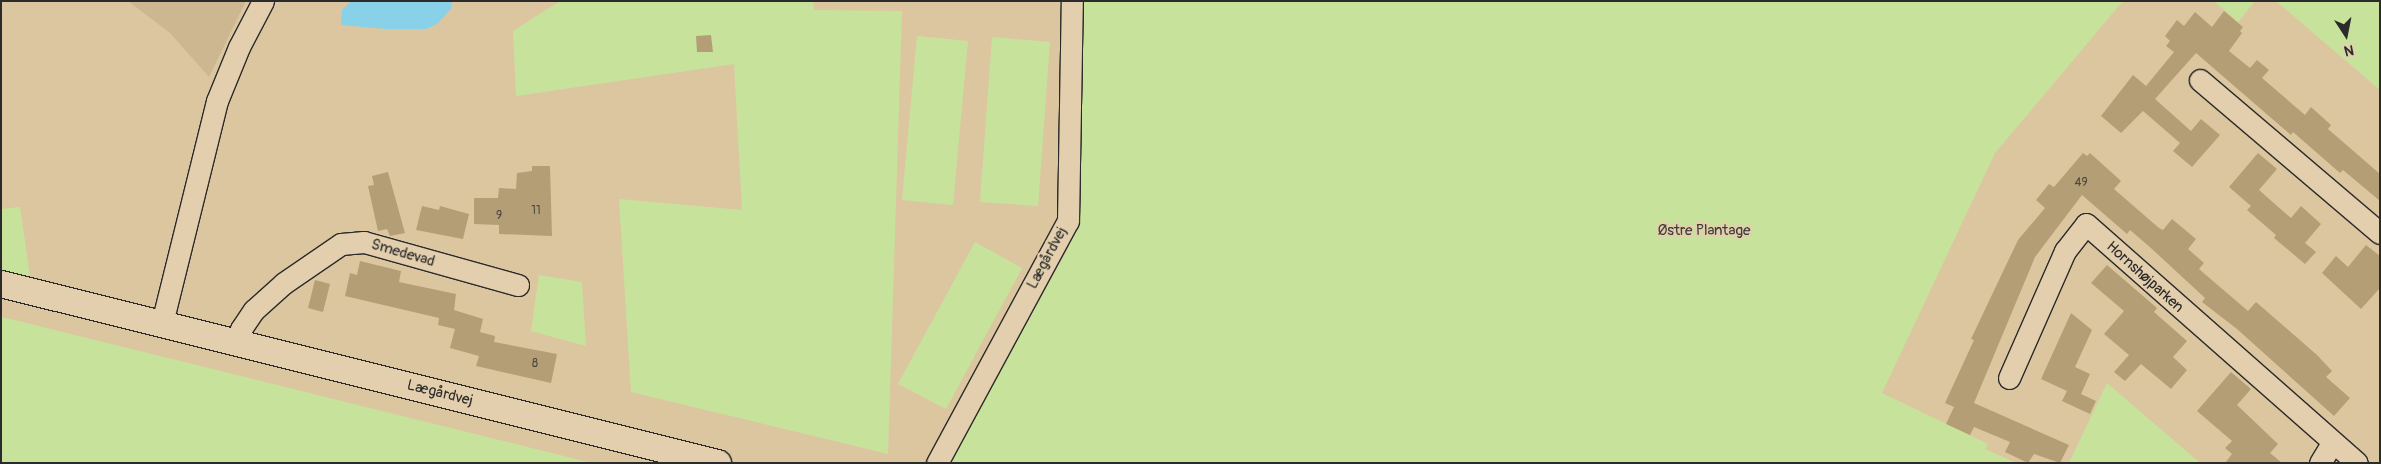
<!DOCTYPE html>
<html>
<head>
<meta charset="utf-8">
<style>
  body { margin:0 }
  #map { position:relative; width:2381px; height:464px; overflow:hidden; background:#dcc6a0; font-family:Pangolin,sans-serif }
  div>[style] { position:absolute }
  .built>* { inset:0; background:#cdb791 }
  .green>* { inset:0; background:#c7e39b }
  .water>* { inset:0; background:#88d1e9 }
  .building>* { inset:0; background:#b49e75 }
  .roads { filter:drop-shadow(1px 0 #2b2b2b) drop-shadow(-1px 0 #2b2b2b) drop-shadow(0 1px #2b2b2b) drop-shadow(0 -1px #2b2b2b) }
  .minor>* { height:21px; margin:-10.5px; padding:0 10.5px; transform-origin:10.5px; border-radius:10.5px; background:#e3cfad }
  .tertiary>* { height:26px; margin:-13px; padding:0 13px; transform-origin:13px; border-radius:13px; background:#e3cfad }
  span { translate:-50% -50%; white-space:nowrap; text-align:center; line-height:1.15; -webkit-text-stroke:4.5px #e3cfad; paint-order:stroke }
  .number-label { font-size:12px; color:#4d483e }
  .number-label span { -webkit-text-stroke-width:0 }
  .park-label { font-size:15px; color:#3b3d36 }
  .street-label { font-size:15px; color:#2b2b2b }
  .frame { position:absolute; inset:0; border:2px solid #2b2b2b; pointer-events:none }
  .north { position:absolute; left:2321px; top:10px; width:50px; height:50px; -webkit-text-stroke:4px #e3cfad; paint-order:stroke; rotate:169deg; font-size:14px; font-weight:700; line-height:20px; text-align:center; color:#2b2b2b }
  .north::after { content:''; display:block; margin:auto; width:18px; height:22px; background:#2b2b2b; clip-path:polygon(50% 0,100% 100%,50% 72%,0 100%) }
</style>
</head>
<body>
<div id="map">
  <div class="built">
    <i style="clip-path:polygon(128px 1px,246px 1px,209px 77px,170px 33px)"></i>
  </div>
  <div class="green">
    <i style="clip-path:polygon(560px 1px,813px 1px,814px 10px,902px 11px,888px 454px,631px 392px,619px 199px,742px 210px,734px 64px,516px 96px,513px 31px)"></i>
    <i style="clip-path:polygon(1077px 1px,2123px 1px,1995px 153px,1882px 393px,1988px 444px,1985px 449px,2016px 463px,948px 463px,1069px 247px)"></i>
    <i style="clip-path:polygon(2214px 1px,2255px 1px,2238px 22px)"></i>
    <i style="clip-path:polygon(2276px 1px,2380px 1px,2380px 90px)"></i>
    <i style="clip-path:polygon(917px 36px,968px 41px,953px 205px,902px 200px)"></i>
    <i style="clip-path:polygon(992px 37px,1050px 42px,1038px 206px,980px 202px)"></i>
    <i style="clip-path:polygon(20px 207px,30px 277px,1px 271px,1px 209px)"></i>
    <i style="clip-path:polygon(975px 242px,1022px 268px,946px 409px,898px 384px)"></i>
    <i style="clip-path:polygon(539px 275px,582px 282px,586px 346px,531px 331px)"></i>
    <i style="clip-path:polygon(1px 317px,6px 318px,592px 463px,1px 463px)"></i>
    <i style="clip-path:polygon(2107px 383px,2200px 463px,2069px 463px)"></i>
  </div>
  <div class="water">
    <i style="clip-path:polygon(351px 1px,452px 1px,451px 9px,437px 24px,426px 29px,386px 29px,341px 25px,342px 10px)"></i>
  </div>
  <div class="building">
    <i style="clip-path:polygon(2224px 11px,2243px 27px,2240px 31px,2242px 33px,2229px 51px,2250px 68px,2257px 60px,2269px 70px,2262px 78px,2305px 115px,2311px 107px,2331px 125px,2328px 129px,2380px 174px,2380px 201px,2343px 170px,2340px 173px,2293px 132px,2291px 135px,2196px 53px,2155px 99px,2191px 131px,2201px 119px,2220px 135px,2192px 167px,2173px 151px,2180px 143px,2143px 111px,2121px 133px,2101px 116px,2133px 75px,2146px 86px,2174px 52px,2166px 46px,2170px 41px,2165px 36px,2177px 20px,2184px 26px,2195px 12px,2212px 27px)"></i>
    <i style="clip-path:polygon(711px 35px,713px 52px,697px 52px,696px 36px)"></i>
    <i style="clip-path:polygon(2083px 153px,2087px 156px,2090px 153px,2121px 181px,2114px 189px,2159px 228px,2163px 230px,2172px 219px,2196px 239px,2188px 249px,2204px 263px,2199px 269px,2248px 311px,2256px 302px,2317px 355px,2332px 371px,2326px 377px,2350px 398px,2334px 416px,2237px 329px,2202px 302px,2205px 298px,2152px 249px,2130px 230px,2127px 234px,2082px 195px,2035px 257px,1974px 403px,2069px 445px,2060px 463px,2034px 454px,2028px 463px,2005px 452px,2010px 442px,1974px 427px,1970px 435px,1946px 424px,1954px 407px,1945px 403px,1974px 340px,1971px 339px,2018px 240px,2045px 208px,2036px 200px,2049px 184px,2054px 187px)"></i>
    <i style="clip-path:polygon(2258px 153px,2277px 169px,2259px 190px,2291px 218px,2301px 206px,2321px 224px,2305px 243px,2316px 252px,2305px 264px,2274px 238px,2276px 235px,2247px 210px,2251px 206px,2229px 187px)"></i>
    <i style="clip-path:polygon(532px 166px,550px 166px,552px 236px,499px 234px,499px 225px,474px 224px,474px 198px,498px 198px,499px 188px,516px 189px,517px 173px,532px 171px)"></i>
    <i style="clip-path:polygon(388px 172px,405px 233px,390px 236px,387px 229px,378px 231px,368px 186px,374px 185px,372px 176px)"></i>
    <i style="clip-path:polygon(422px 206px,439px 210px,440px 206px,469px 214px,463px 239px,416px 230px)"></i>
    <i style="clip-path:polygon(2366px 245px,2380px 256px,2380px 288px,2361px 309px,2322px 273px,2336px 256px,2348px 267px)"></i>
    <i style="clip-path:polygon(360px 261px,401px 271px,399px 282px,456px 294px,454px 310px,483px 319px,480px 332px,495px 336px,494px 342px,557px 354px,551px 383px,476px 366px,479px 356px,450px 348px,455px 329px,438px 325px,439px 318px,345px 296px,350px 273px,357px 275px)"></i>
    <i style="clip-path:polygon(2107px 265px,2157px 308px,2154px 312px,2187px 341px,2173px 357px,2187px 370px,2171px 389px,2141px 364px,2125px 381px,2114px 372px,2129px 355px,2104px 334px,2124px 311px,2091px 283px)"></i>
    <i style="clip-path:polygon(315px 280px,330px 284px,323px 312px,308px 308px)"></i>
    <i style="clip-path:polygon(2071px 313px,2092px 330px,2075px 367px,2090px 374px,2081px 394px,2096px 401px,2090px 414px,2062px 401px,2067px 391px,2041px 379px)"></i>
    <i style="clip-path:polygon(2231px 372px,2251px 389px,2237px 405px,2278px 444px,2270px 453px,2282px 463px,2225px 463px,2232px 454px,2225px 448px,2232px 441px,2197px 411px)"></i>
  </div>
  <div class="roads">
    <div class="minor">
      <i style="left:2200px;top:80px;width:236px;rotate:40.4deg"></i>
      <i style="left:162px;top:323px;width:229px;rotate:-76.1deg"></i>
      <i style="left:217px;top:101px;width:58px;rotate:-67.8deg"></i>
      <i style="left:239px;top:47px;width:52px;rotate:-62.4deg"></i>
      <i style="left:238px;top:343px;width:14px;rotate:-78deg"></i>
      <i style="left:241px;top:329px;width:23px;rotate:-56deg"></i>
      <i style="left:254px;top:310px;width:40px;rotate:-42deg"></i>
      <i style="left:284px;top:283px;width:69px;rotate:-34.4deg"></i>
      <i style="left:341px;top:244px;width:23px;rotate:-5deg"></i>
      <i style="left:364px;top:242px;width:160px;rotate:15.6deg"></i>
      <i style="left:2009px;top:378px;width:139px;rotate:-66.2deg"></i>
      <i style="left:2065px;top:251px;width:34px;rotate:-52deg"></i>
      <i style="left:2086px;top:224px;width:361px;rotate:41.4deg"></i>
      <i style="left:937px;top:463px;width:275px;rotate:-61.6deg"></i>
      <i style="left:1068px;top:221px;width:220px;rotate:-89deg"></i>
      <i style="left:2320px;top:463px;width:23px;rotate:-59deg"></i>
    </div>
    <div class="tertiary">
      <i style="left:1px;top:284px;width:739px;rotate:14.02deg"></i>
    </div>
  </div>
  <div class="number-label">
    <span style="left:2081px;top:183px">49</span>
    <span style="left:536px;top:211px">11</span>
    <span style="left:499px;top:216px">9</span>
    <span style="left:535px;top:364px">8</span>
  </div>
  <div class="park-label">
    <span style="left:1704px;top:231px">Østre Plantage</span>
  </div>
  <div class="street-label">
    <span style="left:403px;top:253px;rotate:16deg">Smedevad</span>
    <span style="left:1047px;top:258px;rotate:-62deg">Lægårdvej</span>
    <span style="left:2145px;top:277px;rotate:42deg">Hornshøjparken</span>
    <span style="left:440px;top:393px;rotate:14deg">Lægårdvej</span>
  </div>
  <div class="frame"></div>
  <div class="north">N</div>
</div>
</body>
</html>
